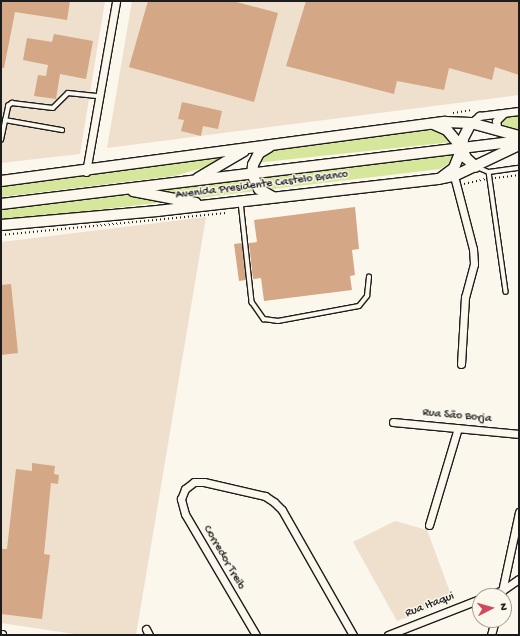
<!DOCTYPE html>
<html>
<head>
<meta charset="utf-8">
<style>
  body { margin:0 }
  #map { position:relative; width:520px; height:636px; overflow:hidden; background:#fbf7ec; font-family:"Gochi Hand",sans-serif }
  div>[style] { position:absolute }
  .built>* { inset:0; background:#efdfcd }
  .green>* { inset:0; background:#d6e79b }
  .building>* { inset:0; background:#d4a786 }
  .path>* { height:1.5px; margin-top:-0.75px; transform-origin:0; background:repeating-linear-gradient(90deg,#1c1c1c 0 1px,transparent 0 4px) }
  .roads { filter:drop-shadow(1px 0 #1c1c1c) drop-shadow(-1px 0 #1c1c1c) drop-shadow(0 1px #1c1c1c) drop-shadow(0 -1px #1c1c1c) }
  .lane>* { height:3.5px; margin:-1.75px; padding:0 1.75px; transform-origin:1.75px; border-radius:1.75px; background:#fbf7ec }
  .street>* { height:7px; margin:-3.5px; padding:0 3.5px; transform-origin:3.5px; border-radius:3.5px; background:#fbf7ec }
  .secondary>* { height:10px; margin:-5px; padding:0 5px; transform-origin:5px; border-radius:5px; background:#fbf7ec }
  span { translate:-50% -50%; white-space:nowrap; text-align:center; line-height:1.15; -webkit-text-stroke:3px #fbf7ec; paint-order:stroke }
  .street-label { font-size:12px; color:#1c1c1c }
  .frame { position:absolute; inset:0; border:2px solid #1c1c1c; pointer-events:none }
  .north { position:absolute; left:472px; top:588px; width:40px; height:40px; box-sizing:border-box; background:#fbf7ec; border:1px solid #a29f99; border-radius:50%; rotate:84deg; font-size:11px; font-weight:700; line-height:16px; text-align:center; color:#1c1c1c }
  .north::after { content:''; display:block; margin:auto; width:14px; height:18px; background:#d1495b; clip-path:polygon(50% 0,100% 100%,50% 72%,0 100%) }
</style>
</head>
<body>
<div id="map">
  <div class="built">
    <i style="clip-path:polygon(1px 1px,105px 1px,80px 154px,1px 163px)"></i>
    <i style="clip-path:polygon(132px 1px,519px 1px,519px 95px,107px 148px)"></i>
    <i style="clip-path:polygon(206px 217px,136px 635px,81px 635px,1px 623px,1px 242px)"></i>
    <i style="clip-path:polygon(395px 521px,427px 530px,453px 600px,397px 621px,353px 542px)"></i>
  </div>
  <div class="green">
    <i style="clip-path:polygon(519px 115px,519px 131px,502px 127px,500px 122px,505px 118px)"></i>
    <i style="clip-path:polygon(435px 129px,444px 132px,452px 142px,255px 163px,266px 151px)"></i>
    <i style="clip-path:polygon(232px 153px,210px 166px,174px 176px,1px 197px,1px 182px)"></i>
    <i style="clip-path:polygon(454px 154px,449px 163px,440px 169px,273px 189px,264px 186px,257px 178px)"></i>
    <i style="clip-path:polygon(248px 179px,257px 191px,199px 198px,156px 190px)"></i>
    <i style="clip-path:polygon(134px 194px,174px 201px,1px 221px,1px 210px)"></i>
  </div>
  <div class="building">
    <i style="clip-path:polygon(1px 1px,70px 1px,67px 20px,15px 12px,4px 68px,1px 68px)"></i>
    <i style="clip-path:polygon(148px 1px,233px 1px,278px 13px,254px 102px,129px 67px)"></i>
    <i style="clip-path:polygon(306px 1px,519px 1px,519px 75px,495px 67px,492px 80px,449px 68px,444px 90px,397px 81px,394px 94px,286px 66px)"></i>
    <i style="clip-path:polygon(54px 34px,93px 41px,86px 79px,60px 74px,56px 99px,34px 96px,38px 75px,46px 76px,48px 65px,23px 60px,27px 38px,52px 42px)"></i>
    <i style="clip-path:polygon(182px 102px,222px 111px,218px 129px,203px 126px,201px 136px,181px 131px,184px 120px,178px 119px)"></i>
    <i style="clip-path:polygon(355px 207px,359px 249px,352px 250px,355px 275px,350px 276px,352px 290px,264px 301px,261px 278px,253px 279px,249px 243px,257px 242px,254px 220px)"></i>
    <i style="clip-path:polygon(242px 243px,246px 280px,239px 281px,234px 244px)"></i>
    <i style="clip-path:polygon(11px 284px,18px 353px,1px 355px,1px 285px)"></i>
    <i style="clip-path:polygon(32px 463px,55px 466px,54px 474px,59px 475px,58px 484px,51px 483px,44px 554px,50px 555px,42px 619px,1px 614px,1px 549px,7px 549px,16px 469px,32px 471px)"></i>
  </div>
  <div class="path">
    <i style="left:453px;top:113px;width:20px;rotate:-9deg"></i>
    <i style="left:495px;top:178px;width:24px;rotate:-7deg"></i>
    <i style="left:464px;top:184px;width:23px;rotate:-13deg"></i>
    <i style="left:1px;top:235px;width:226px;rotate:-5.6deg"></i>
  </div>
  <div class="roads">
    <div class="lane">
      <i style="left:5px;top:120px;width:58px;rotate:10deg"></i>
      <i style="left:1px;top:140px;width:35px;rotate:-78deg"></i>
      <i style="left:8px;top:106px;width:5px;rotate:-37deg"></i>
      <i style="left:12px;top:103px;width:41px;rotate:7deg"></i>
      <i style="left:53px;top:108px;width:21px;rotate:-45deg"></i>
      <i style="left:68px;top:93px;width:31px;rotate:6deg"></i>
      <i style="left:477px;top:167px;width:13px;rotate:23deg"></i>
      <i style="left:489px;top:172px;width:30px;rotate:-8deg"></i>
      <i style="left:489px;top:172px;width:121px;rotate:81.9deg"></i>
      <i style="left:241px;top:202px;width:101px;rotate:83.7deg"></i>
      <i style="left:252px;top:302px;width:21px;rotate:55deg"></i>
      <i style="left:264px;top:319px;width:14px;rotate:8deg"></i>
      <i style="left:278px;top:321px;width:82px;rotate:-10.5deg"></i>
      <i style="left:359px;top:306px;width:13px;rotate:-51deg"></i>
      <i style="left:367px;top:296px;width:19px;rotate:-84deg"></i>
    </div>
    <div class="street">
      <i style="left:471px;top:123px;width:11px;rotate:-41deg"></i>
      <i style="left:479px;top:116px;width:40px;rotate:-7.1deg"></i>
      <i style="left:498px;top:131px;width:10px;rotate:-101deg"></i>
      <i style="left:496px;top:121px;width:11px;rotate:-45deg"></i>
      <i style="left:86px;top:172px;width:174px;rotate:-80deg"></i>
      <i style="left:454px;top:176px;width:75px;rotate:75.4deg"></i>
      <i style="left:473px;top:249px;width:15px;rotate:86deg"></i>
      <i style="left:474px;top:264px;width:34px;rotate:105deg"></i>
      <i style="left:465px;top:297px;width:67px;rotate:93.4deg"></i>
      <i style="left:393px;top:422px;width:127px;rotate:5.4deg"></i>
      <i style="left:429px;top:525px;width:101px;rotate:-73.4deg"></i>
      <i style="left:487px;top:596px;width:17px;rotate:-21deg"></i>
      <i style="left:503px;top:590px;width:19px;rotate:-35deg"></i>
      <i style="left:501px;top:596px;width:86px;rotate:-77.9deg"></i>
      <i style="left:146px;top:629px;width:7px;rotate:63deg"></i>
      <i style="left:2px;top:635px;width:1px;rotate:-90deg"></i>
      <i style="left:256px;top:635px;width:140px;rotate:-120.4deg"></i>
      <i style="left:185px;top:514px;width:16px;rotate:-105deg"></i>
      <i style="left:181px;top:499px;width:11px;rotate:-68deg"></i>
      <i style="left:185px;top:489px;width:11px;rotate:-38deg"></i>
      <i style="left:194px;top:482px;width:10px"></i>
      <i style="left:204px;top:482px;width:63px;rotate:12.9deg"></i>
      <i style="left:265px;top:496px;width:11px;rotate:34deg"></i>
      <i style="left:274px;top:502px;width:11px;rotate:45deg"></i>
      <i style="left:282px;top:510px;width:144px;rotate:60.4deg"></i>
      <i style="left:388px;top:635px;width:99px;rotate:-21.4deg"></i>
      <i style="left:491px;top:635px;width:16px;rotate:-75deg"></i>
    </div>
    <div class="secondary">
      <i style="left:471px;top:123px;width:18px;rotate:117deg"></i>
      <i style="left:463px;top:139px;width:9px;rotate:96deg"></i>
      <i style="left:462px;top:148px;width:11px;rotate:68deg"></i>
      <i style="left:466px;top:158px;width:13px;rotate:42deg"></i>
      <i style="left:433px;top:124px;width:15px;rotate:23deg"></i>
      <i style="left:447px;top:130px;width:23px;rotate:50deg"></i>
      <i style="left:462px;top:148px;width:22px;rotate:112deg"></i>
      <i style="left:454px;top:168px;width:15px;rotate:143deg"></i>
      <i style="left:269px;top:147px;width:12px;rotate:149deg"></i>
      <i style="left:259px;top:153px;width:13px;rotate:117deg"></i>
      <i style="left:253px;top:165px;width:9px;rotate:96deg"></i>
      <i style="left:252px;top:174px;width:17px;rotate:65deg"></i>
      <i style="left:259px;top:189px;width:16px;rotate:30deg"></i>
      <i style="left:198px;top:178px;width:53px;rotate:-30.4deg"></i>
      <i style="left:1px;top:181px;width:448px;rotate:-7.6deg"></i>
      <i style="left:445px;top:122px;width:26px;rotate:2deg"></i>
      <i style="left:471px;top:123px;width:50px;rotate:15.2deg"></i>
      <i style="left:133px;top:191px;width:64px;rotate:10.8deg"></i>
      <i style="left:1px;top:204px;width:522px;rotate:-6.93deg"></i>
      <i style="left:1px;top:225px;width:157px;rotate:-5.1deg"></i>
      <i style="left:157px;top:211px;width:283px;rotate:-6.5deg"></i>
      <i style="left:438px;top:179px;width:16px;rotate:-11deg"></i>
      <i style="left:454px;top:176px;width:72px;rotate:-25.5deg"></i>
    </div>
  </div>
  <div class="street-label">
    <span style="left:262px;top:186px;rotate:-7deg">Avenida Presidente Castelo Branco</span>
    <span style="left:457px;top:417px;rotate:5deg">Rua São Borja</span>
    <span style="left:223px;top:558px;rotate:60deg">Corredor Treib</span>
    <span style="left:430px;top:606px;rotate:-21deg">Rua Itaqui</span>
  </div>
  <div class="frame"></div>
  <div class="north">N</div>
</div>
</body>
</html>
